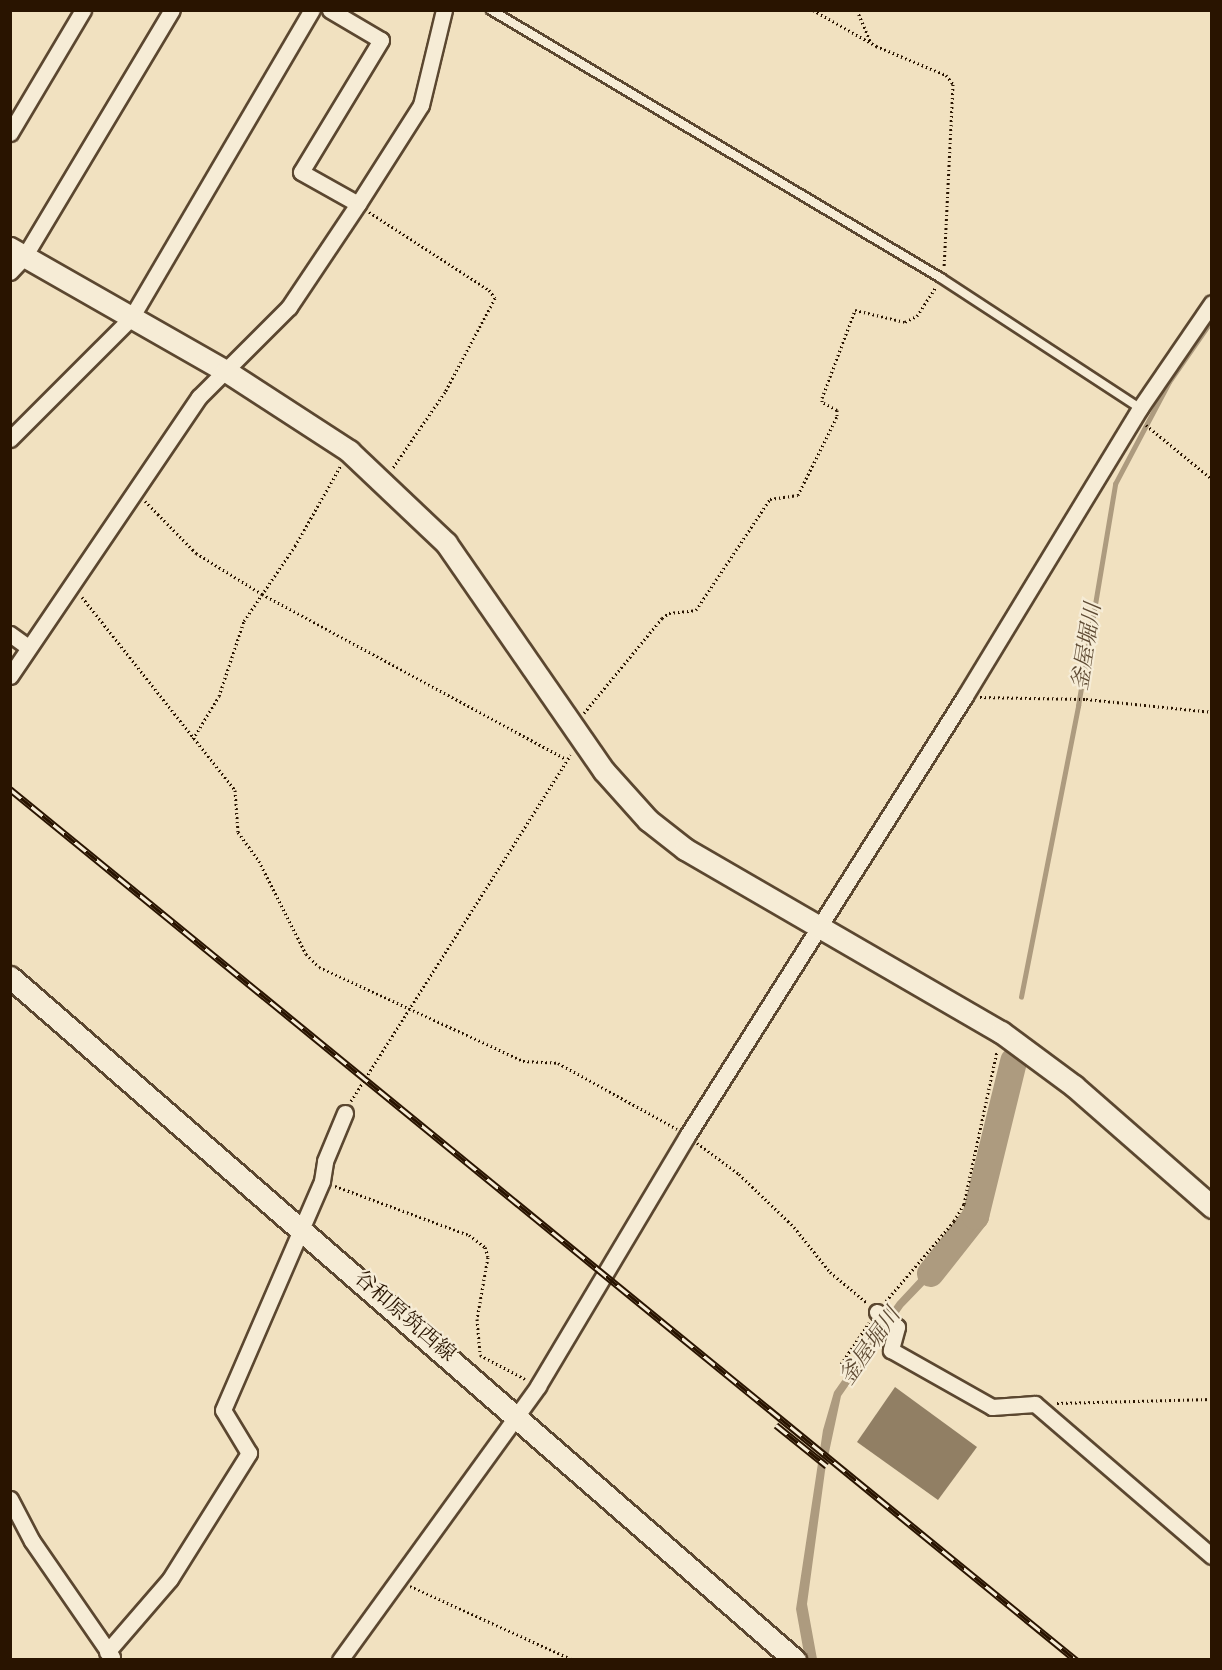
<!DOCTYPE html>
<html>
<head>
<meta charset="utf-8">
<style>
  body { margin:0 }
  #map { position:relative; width:1222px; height:1670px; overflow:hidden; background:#f1e1c0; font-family:"IM FELL English","Noto Serif JP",serif }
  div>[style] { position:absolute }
  .water>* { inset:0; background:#ad9b7f }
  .stream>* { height:4.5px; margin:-2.25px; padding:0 2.25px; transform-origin:2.25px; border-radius:2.25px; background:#ad9b7f }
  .river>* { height:27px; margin:-13.5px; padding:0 13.5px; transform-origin:13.5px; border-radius:13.5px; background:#ad9b7f }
  .building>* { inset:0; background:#917f64 }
  .path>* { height:3px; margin-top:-1.5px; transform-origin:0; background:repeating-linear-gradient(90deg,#291400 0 1.5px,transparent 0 4.5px) }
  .roads { filter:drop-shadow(2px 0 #5b4730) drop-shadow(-2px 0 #5b4730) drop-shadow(0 2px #5b4730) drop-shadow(0 -2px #5b4730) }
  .lane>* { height:8px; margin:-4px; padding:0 4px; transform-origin:4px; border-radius:4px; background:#f6ecd6 }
  .street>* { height:15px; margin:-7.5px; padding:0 7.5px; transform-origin:7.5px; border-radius:7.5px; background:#f6ecd6 }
  .secondary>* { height:21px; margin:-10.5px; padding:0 10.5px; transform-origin:10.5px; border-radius:10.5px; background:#f6ecd6 }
  .rail>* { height:7px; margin-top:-3.5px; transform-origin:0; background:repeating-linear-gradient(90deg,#f6ecd6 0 14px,#291400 0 28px); box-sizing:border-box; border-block:2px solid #291400 }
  span { translate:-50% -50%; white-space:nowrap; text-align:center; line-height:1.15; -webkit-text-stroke:4.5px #f6ecd6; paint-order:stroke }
  .street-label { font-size:21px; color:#291400 }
  .water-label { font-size:22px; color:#5e4a33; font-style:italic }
  .frame { position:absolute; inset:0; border:12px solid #291400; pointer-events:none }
</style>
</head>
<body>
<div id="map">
  <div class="water">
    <i style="clip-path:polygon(950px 1245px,958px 1250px,903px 1307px,841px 1396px,825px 1471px,807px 1604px,817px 1659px,805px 1659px,796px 1609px,823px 1430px,834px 1392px,897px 1302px)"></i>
  </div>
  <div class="stream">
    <i style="left:1021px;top:997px;width:297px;rotate:-78.9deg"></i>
    <i style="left:1078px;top:706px;width:225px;rotate:-80.5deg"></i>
    <i style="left:1115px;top:484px;width:115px;rotate:-62.1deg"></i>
    <i style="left:1169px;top:382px;width:75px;rotate:-55.3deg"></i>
  </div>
  <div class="river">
    <i style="left:930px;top:1273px;width:73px;rotate:-51.7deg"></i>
    <i style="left:975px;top:1216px;width:160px;rotate:-76.2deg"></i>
  </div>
  <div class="building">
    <i style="clip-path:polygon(895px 1387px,977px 1447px,938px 1500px,857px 1442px)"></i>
  </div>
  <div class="path">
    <i style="left:813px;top:10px;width:73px;rotate:29.7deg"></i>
    <i style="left:876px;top:46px;width:76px;rotate:22.5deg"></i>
    <i style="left:946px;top:75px;width:11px;rotate:52deg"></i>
    <i style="left:953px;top:84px;width:183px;rotate:92.8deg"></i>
    <i style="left:857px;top:10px;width:34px;rotate:67deg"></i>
    <i style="left:369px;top:212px;width:143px;rotate:33deg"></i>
    <i style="left:489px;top:290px;width:10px;rotate:53deg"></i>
    <i style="left:495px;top:298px;width:106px;rotate:118deg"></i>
    <i style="left:445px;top:392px;width:93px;rotate:124.5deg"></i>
    <i style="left:1146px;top:425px;width:85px;rotate:39.3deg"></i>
    <i style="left:145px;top:501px;width:73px;rotate:45.6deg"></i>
    <i style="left:196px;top:553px;width:78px;rotate:31.8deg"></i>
    <i style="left:262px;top:594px;width:346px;rotate:28.5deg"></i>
    <i style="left:82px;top:597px;width:246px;rotate:51.6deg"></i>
    <i style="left:235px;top:790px;width:42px;rotate:85.9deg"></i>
    <i style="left:238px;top:832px;width:36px;rotate:54deg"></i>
    <i style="left:259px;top:861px;width:104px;rotate:63.2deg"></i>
    <i style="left:306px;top:954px;width:18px;rotate:45deg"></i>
    <i style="left:319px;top:967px;width:225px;rotate:24.7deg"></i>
    <i style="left:523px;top:1061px;width:35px;rotate:3deg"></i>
    <i style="left:558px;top:1063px;width:136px;rotate:29deg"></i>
    <i style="left:980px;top:697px;width:106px;rotate:1.1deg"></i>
    <i style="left:1086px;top:699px;width:127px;rotate:5.9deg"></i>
    <i style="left:584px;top:713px;width:123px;rotate:-50.6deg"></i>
    <i style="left:662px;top:618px;width:9px;rotate:-36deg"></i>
    <i style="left:669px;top:613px;width:27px;rotate:-6deg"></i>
    <i style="left:696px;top:610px;width:133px;rotate:-56.3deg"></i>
    <i style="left:770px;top:499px;width:28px;rotate:-8deg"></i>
    <i style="left:798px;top:495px;width:88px;rotate:-63.7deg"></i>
    <i style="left:837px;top:416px;width:6px;rotate:-90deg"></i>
    <i style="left:837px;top:410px;width:17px;rotate:-152deg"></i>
    <i style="left:822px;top:402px;width:4px;rotate:-90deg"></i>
    <i style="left:822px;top:398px;width:94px;rotate:-69.4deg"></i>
    <i style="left:855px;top:310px;width:51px;rotate:13.5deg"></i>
    <i style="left:905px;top:322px;width:13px;rotate:-27deg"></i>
    <i style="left:917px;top:316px;width:35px;rotate:-57deg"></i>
    <i style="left:193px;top:739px;width:50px;rotate:-58.8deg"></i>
    <i style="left:219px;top:696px;width:79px;rotate:-71.6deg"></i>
    <i style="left:244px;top:621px;width:91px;rotate:-55.8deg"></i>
    <i style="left:295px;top:546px;width:93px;rotate:-60.4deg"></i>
    <i style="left:351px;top:1101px;width:410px;rotate:-57.6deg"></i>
    <i style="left:697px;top:1143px;width:52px;rotate:36.4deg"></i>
    <i style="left:739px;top:1174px;width:76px;rotate:43.9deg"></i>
    <i style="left:794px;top:1227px;width:58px;rotate:51.3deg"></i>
    <i style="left:830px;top:1272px;width:47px;rotate:39.8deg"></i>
    <i style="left:335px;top:1186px;width:143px;rotate:20.1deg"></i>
    <i style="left:469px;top:1235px;width:20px;rotate:37deg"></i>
    <i style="left:485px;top:1247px;width:10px;rotate:73deg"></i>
    <i style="left:488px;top:1257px;width:63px;rotate:100.1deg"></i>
    <i style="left:477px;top:1319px;width:36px;rotate:85deg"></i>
    <i style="left:480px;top:1355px;width:51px;rotate:28.1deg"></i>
    <i style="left:886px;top:1301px;width:105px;rotate:-49.6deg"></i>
    <i style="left:954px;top:1221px;width:20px;rotate:-60deg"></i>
    <i style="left:964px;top:1204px;width:156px;rotate:-77.8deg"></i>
    <i style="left:841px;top:1364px;width:50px;rotate:-55.7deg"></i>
    <i style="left:1057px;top:1403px;width:155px;rotate:-1.5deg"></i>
    <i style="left:410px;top:1586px;width:179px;rotate:24.4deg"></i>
  </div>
  <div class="roads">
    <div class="lane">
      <i style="left:491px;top:10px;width:524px;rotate:30.78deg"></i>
      <i style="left:941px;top:278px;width:238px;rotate:33.2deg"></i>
    </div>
    <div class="street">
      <i style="left:330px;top:10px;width:59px;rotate:30.5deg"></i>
      <i style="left:381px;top:40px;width:154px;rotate:121.2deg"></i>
      <i style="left:301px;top:172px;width:65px;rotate:29.3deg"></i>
      <i style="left:10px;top:133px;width:143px;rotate:-59.3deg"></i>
      <i style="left:10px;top:272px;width:21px;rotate:-47deg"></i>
      <i style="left:24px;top:257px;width:288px;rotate:-59.1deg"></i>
      <i style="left:10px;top:439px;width:171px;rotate:-45deg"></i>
      <i style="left:131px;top:318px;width:357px;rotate:-59.6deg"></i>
      <i style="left:10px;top:634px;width:22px;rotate:36deg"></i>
      <i style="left:10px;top:676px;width:337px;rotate:-55.9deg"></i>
      <i style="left:199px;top:397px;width:127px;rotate:-45deg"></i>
      <i style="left:289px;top:307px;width:124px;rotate:-56.2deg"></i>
      <i style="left:358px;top:204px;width:117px;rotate:-57.5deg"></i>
      <i style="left:421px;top:105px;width:98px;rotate:-76.4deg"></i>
      <i style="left:877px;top:1312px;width:25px;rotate:37deg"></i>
      <i style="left:897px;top:1327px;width:24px;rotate:105deg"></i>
      <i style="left:891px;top:1350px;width:116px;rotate:29.4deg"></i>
      <i style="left:992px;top:1407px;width:43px;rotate:-4deg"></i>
      <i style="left:1035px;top:1404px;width:233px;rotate:40.7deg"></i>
      <i style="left:10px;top:1499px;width:47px;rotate:62.4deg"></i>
      <i style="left:32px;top:1541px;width:141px;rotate:55.4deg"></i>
      <i style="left:107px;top:1652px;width:96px;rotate:-49.2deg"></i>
      <i style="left:170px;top:1579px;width:149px;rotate:-57.9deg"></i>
      <i style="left:249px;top:1453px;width:50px;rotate:-121.2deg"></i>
      <i style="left:223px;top:1410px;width:249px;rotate:-66.6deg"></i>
      <i style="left:322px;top:1181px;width:20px;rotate:-81deg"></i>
      <i style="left:325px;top:1161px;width:52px;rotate:-67.4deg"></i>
      <i style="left:340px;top:1660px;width:338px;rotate:-54.1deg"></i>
      <i style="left:538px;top:1386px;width:291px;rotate:-59.2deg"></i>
      <i style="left:687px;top:1136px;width:520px;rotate:-57.71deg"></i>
      <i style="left:965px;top:696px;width:337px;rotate:-58.7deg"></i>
      <i style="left:1140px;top:408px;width:127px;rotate:-55.6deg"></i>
    </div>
    <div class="secondary">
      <i style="left:10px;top:248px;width:249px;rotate:29.7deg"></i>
      <i style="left:226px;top:371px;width:147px;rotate:33deg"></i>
      <i style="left:349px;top:451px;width:134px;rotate:43.5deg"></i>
      <i style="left:446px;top:543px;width:277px;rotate:55.3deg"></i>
      <i style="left:604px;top:771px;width:66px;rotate:48.1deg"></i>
      <i style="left:648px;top:820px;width:47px;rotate:38.1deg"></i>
      <i style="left:685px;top:849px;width:365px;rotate:30.1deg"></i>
      <i style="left:1001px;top:1032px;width:91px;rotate:36.5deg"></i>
      <i style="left:1074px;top:1086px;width:184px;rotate:41.2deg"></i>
      <i style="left:10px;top:977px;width:1041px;rotate:41.03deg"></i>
    </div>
  </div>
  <div class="rail">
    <i style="left:10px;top:789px;width:1377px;rotate:39.25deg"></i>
    <i style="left:776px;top:1425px;width:65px;rotate:38.8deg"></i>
  </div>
  <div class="street-label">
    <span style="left:404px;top:1317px;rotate:41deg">谷和原筑西線</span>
  </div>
  <div class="water-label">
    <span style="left:1088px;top:647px;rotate:-81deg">釜屋堀川</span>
    <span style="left:871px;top:1347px;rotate:-55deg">釜屋堀川</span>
  </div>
  <div class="frame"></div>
</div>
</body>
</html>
